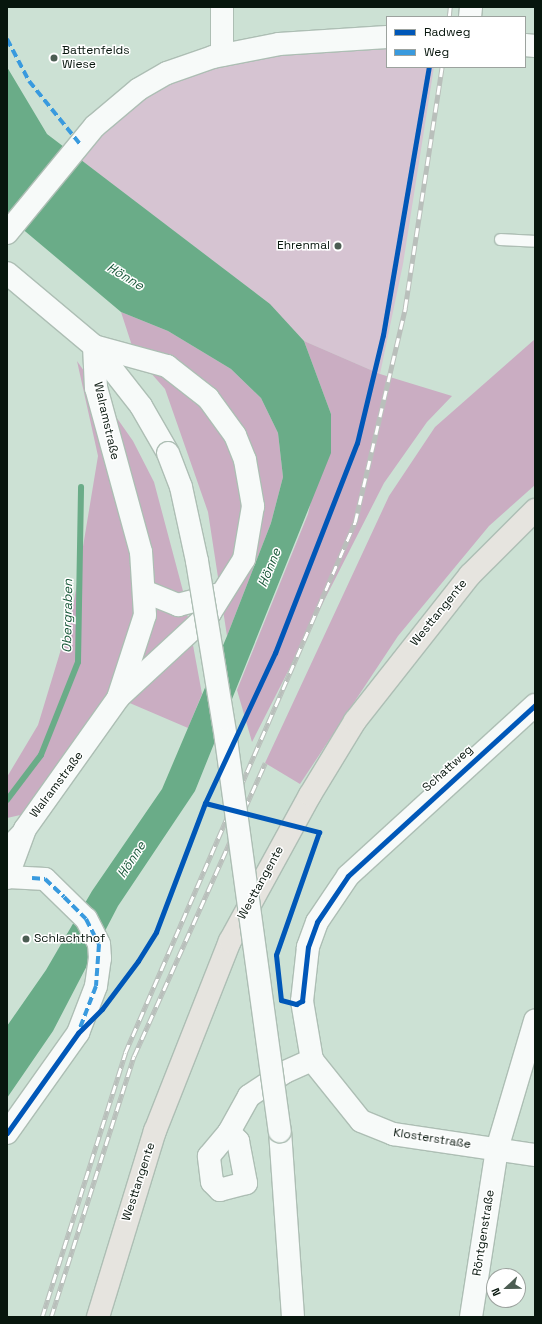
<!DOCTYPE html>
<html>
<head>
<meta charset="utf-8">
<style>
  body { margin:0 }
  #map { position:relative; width:542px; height:1324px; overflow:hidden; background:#cce1d4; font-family:"Space Grotesk",sans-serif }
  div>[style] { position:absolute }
  .green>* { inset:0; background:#d6c4d2 }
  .forest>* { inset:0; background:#caadc2 }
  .water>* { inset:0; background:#6aac88 }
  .stream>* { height:6px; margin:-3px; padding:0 3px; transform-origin:3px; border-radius:3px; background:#6aac88 }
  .roads { filter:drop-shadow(1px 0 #adbeb4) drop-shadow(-1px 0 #adbeb4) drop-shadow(0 1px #adbeb4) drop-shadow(0 -1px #adbeb4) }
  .service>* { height:11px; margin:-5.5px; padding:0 5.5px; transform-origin:5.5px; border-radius:5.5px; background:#f7faf9 }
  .minor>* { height:22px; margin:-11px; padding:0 11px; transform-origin:11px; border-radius:11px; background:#f7faf9 }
  .tertiary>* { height:22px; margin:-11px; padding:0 11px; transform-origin:11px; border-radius:11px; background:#f7faf9 }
  .primary>* { height:22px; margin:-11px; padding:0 11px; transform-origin:11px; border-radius:11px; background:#e6e4df }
  .rail>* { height:4.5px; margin-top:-2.25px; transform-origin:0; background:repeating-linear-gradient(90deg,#fff 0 9px,#b9bfbb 0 18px); box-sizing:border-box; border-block:1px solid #b9bfbb }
  .bridges { filter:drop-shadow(1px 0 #adbeb4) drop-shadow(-1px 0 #adbeb4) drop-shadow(0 1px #adbeb4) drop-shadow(0 -1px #adbeb4) }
  .tertiary-bridge>* { height:22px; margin:-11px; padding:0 11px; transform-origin:11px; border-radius:11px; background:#f7faf9 }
  .quiet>* { height:4px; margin-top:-2px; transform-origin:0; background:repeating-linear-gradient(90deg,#399ade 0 8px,transparent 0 12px) }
  .cycleway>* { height:5px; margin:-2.5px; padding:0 2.5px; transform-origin:2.5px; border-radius:2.5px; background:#0057b8 }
  .dots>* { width:11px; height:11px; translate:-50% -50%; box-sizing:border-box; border:2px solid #fff; border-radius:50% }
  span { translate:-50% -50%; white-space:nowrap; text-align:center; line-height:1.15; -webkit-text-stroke:3px #fff; paint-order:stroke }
  .poi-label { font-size:12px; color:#07160d }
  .left { translate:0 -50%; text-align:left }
  .right { translate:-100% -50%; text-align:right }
  .street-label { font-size:12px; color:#07160d }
  .water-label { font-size:13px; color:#1a593a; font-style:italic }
  .frame { position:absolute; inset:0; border:8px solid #07160d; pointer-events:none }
  .legend { position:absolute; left:386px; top:16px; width:140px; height:52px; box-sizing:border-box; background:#fff; border:1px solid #9ca29e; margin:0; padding:5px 7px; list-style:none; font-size:12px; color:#07160d }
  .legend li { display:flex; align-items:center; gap:8px; height:20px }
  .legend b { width:20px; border:1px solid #9ca29e }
  .north { position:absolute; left:486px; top:1268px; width:40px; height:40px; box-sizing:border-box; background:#fff; border:1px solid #9ca29e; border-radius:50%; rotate:248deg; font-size:11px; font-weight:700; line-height:16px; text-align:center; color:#07160d }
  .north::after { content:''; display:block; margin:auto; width:14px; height:18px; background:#4c5d53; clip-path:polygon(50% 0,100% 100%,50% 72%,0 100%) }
</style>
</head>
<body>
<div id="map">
  <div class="green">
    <i style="clip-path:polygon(387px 44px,387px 67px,434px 67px,403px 264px,380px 374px,304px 341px,266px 301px,78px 158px,120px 112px,165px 83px,242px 58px)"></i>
  </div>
  <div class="forest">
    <i style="clip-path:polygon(121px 312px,168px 331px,231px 369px,261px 398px,278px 433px,283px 477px,271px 523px,227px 636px,208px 512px,165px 389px,135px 355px)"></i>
    <i style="clip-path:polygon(535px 339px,535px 485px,489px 526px,398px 636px,300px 784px,265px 763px,389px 496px,435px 427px)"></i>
    <i style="clip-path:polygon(304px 341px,380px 374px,452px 396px,427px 422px,384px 483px,252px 742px,237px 690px,308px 514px,331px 414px)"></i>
    <i style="clip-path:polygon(77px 361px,133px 441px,154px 482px,183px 591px,202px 694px,188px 728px,118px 698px,38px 811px,7px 818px,7px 777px,38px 725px,72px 613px,98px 456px)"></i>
  </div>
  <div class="water">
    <i style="clip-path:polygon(7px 67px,47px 134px,270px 304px,304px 341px,331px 414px,331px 453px,195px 791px,118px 906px,53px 1031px,7px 1098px,7px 1026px,46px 970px,92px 891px,162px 789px,227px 636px,271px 523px,283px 477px,278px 433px,261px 398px,231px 369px,168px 331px,121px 312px,7px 216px)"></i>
  </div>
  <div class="stream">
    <i style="left:7px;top:800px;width:56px;rotate:-52.9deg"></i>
    <i style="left:41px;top:755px;width:100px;rotate:-68.3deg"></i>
    <i style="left:78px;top:662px;width:175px;rotate:-89deg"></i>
  </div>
  <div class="roads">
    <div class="service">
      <i style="left:500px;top:239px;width:35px;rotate:3deg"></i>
      <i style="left:7px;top:841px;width:21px;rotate:-47deg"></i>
    </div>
    <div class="minor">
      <i style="left:222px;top:7px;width:48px;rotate:90deg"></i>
      <i style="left:470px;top:17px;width:10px;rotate:-84deg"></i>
      <i style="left:146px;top:592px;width:35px;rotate:22deg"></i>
      <i style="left:178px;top:605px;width:43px;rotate:-14.7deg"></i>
      <i style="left:535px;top:705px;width:253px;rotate:137.6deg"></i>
      <i style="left:348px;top:876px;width:55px;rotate:124deg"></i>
      <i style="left:317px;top:922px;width:27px;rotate:110deg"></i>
      <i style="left:308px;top:947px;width:54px;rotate:96.3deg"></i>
      <i style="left:302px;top:1001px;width:60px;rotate:80.4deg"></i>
      <i style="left:312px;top:1060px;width:78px;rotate:51.2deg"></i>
      <i style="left:361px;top:1121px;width:35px;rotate:22deg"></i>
      <i style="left:393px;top:1134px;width:144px;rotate:8.4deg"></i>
      <i style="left:7px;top:878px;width:52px;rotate:-69.8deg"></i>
      <i style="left:25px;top:829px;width:161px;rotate:-54.6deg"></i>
      <i style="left:118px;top:698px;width:87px;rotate:-72deg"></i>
      <i style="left:145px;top:615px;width:63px;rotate:-93.6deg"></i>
      <i style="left:141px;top:552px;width:170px;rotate:-105.3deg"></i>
      <i style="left:96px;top:388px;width:42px;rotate:-92.7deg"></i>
      <i style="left:94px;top:346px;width:76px;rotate:15.3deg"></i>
      <i style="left:167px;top:366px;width:52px;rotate:38deg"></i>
      <i style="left:208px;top:398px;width:46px;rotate:53.9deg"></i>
      <i style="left:235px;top:435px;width:27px;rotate:68deg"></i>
      <i style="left:245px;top:460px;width:47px;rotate:80.1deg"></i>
      <i style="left:253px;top:506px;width:54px;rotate:99.6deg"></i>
      <i style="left:244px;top:559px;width:64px;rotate:122.2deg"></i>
      <i style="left:210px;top:613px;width:125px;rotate:137.3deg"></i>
      <i style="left:229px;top:1132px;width:13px;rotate:45deg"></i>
      <i style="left:238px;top:1141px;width:43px;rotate:79.2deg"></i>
      <i style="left:246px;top:1183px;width:27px;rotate:165deg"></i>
      <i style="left:220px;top:1190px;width:11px;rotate:-135deg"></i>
      <i style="left:212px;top:1182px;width:26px;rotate:-97deg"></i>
      <i style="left:209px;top:1156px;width:31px;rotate:-50deg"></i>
      <i style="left:229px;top:1132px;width:41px;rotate:-60.9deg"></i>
      <i style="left:249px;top:1096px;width:43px;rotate:-33.7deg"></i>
      <i style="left:285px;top:1072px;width:30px;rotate:-24deg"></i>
      <i style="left:7px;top:1133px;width:123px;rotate:-54.6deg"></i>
      <i style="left:78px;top:1033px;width:50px;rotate:-69deg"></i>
      <i style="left:96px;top:986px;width:28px;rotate:-82deg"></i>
      <i style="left:100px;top:958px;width:14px;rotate:-94deg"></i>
      <i style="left:99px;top:944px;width:28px;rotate:-117deg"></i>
      <i style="left:86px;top:919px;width:57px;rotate:-135.7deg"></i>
      <i style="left:45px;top:879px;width:37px;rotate:-177deg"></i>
      <i style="left:471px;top:1317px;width:170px;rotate:-81.2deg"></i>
      <i style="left:497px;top:1149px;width:134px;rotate:-73.5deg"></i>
    </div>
    <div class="tertiary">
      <i style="left:525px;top:45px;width:10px;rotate:6deg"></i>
      <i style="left:7px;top:233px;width:139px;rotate:-50.6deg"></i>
      <i style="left:95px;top:126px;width:57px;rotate:-40.1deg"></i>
      <i style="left:139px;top:89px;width:32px;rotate:-30deg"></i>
      <i style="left:167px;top:73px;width:49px;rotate:-19.2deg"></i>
      <i style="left:213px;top:57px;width:67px;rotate:-11.1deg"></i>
      <i style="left:279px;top:44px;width:108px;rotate:-3.7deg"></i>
      <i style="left:7px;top:273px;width:114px;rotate:40deg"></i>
      <i style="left:94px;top:346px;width:76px;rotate:51.9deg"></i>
      <i style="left:141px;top:406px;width:54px;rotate:60.1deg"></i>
      <i style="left:280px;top:1131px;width:186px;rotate:86deg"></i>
    </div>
    <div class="primary">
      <i style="left:98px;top:1317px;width:195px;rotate:-73deg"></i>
      <i style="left:155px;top:1131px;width:204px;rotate:-68.5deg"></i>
      <i style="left:230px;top:941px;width:166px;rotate:-61.3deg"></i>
      <i style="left:310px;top:795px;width:87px;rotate:-58.7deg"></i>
      <i style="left:355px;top:721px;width:186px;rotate:-51.8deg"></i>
      <i style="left:470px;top:575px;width:92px;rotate:-45deg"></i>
    </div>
  </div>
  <div class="rail">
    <i style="left:449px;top:17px;width:10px;rotate:-84deg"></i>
    <i style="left:42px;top:1317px;width:277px;rotate:-72.5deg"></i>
    <i style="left:125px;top:1053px;width:579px;rotate:-66.58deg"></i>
    <i style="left:355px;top:522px;width:220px;rotate:-76.8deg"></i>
    <i style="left:405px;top:308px;width:244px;rotate:-81.3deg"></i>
    <i style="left:51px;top:1317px;width:274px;rotate:-72.4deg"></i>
    <i style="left:134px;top:1056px;width:321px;rotate:-65.9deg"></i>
  </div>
  <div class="bridges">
    <div class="tertiary-bridge">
      <i style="left:168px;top:453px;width:36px;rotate:69deg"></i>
      <i style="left:181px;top:487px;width:76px;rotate:77.8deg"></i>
      <i style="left:197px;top:561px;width:180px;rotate:80.7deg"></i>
      <i style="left:226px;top:739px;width:396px;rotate:82.2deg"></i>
    </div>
  </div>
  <div class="quiet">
    <i style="left:7px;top:39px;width:47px;rotate:62.4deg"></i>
    <i style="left:29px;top:81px;width:81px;rotate:51deg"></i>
    <i style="left:32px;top:878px;width:13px;rotate:4deg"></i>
    <i style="left:45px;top:879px;width:26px;rotate:43deg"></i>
    <i style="left:64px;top:897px;width:31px;rotate:45deg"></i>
    <i style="left:86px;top:919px;width:28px;rotate:63deg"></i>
    <i style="left:99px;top:944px;width:42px;rotate:94.1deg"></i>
    <i style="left:96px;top:986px;width:45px;rotate:110.9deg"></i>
  </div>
  <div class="cycleway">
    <i style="left:205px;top:803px;width:118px;rotate:14.3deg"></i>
    <i style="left:319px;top:832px;width:130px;rotate:109.3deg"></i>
    <i style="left:276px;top:955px;width:45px;rotate:83.7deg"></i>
    <i style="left:281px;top:1000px;width:16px;rotate:15deg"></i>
    <i style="left:296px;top:1004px;width:7px;rotate:-27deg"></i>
    <i style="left:302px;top:1001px;width:54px;rotate:-83.7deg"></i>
    <i style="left:308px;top:947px;width:27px;rotate:-70deg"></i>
    <i style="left:317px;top:922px;width:55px;rotate:-56deg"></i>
    <i style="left:348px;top:876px;width:253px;rotate:-42.4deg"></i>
    <i style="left:7px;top:1133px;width:123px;rotate:-54.6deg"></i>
    <i style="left:78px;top:1033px;width:34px;rotate:-45deg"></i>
    <i style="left:102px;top:1009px;width:60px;rotate:-53.1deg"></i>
    <i style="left:138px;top:961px;width:34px;rotate:-58deg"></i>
    <i style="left:156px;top:932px;width:138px;rotate:-69.2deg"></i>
    <i style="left:205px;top:803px;width:166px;rotate:-65deg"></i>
    <i style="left:275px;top:653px;width:225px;rotate:-68.7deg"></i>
    <i style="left:357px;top:443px;width:111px;rotate:-76.5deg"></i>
    <i style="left:383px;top:335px;width:272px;rotate:-80.3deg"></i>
  </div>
  <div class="dots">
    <i style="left:54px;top:58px;background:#4c5d53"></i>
    <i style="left:338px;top:246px;background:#4c5d53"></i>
    <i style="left:26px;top:939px;background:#4c5d53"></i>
  </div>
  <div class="poi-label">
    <span class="left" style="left:62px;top:58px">Battenfelds<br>Wiese</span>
    <span class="right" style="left:330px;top:246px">Ehrenmal</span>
    <span class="left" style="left:34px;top:939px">Schlachthof</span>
  </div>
  <div class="street-label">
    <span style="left:106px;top:421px;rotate:77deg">Walramstraße</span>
    <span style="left:439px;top:613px;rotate:-51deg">Westtangente</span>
    <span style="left:448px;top:769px;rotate:-42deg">Schattweg</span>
    <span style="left:57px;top:785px;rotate:-53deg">Walramstraße</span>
    <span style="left:261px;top:883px;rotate:-61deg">Westtangente</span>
    <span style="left:432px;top:1139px;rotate:9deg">Klosterstraße</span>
    <span style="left:139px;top:1182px;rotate:-72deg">Westtangente</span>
    <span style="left:484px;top:1233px;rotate:-81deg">Röntgenstraße</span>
  </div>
  <div class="water-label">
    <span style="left:125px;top:277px;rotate:31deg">Hönne</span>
    <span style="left:270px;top:568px;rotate:-68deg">Hönne</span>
    <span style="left:68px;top:616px;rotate:-89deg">Obergraben</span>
    <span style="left:132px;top:860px;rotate:-57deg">Hönne</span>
  </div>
  <div class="frame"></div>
  <ul class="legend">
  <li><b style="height:5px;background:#0057b8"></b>Radweg</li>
  <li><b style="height:5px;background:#399ade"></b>Weg</li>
  </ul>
  <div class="north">N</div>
</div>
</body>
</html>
